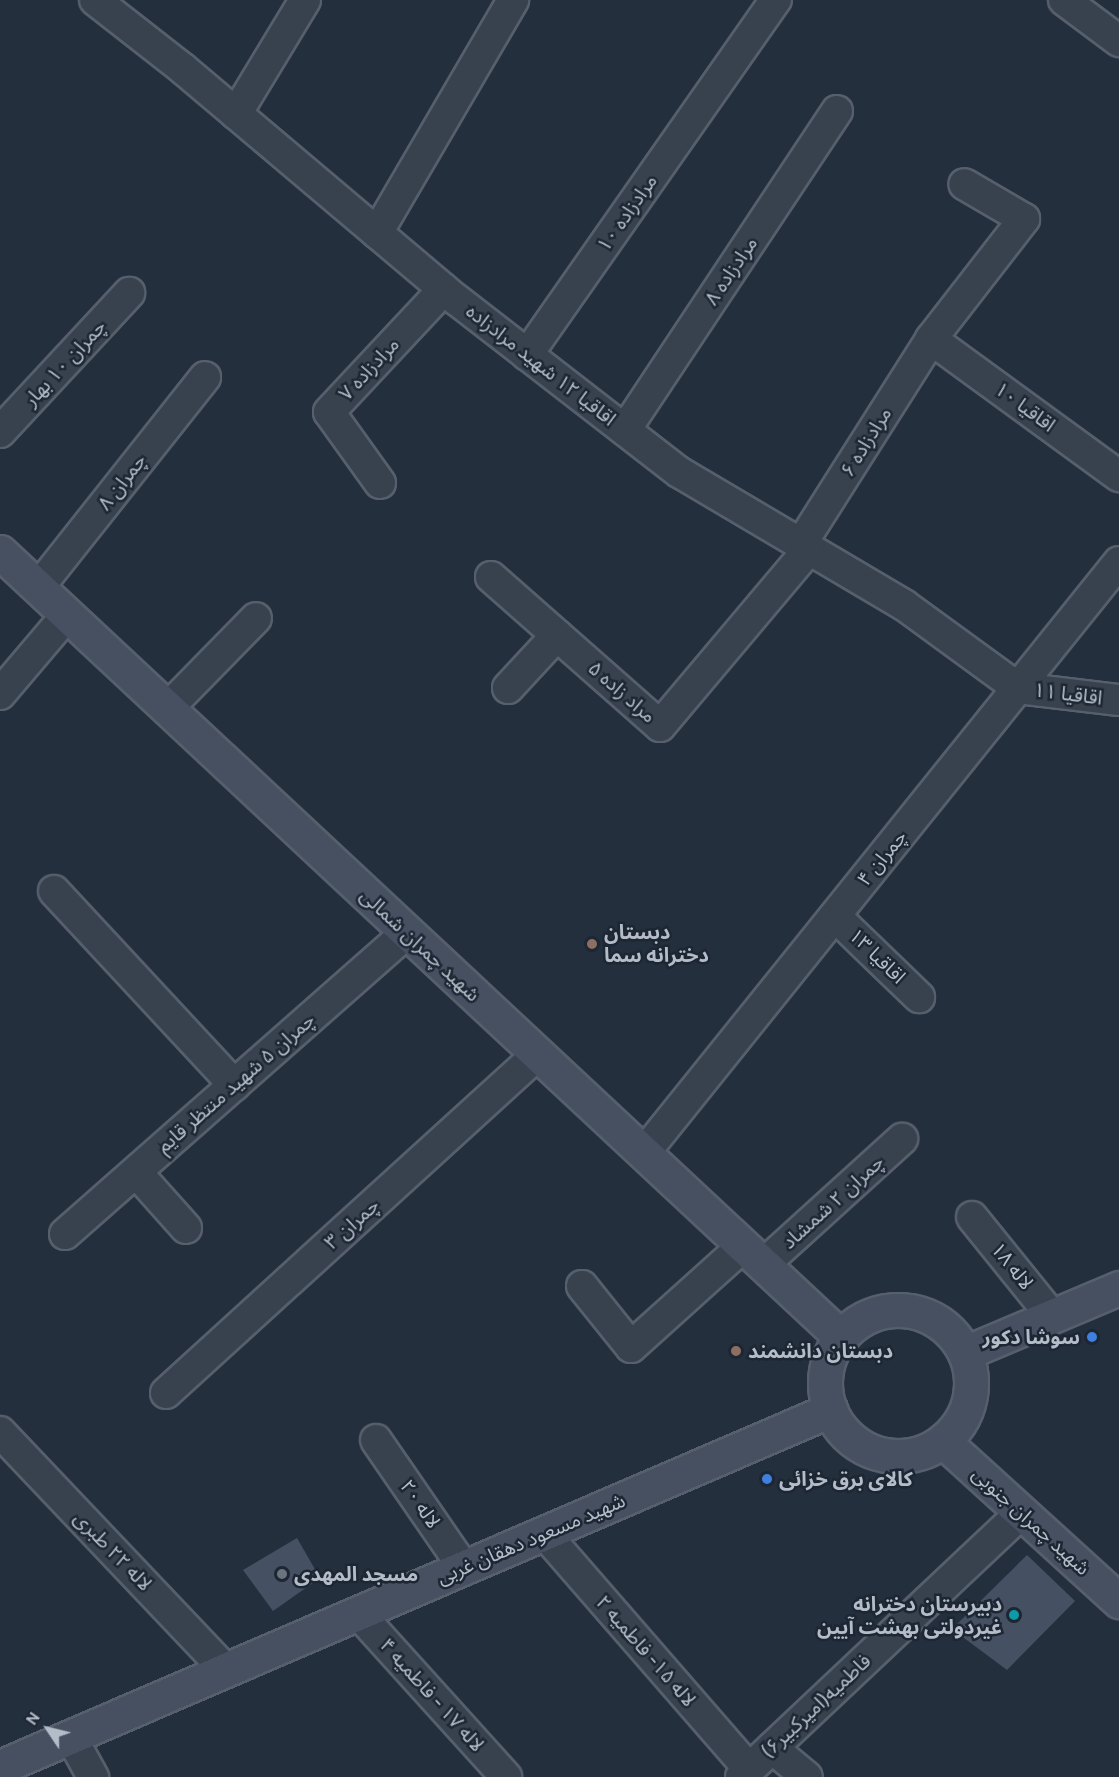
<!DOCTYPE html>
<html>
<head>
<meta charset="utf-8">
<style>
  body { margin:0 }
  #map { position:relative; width:1119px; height:1777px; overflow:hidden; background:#242f3e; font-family:Cabin,"Noto Sans Arabic",sans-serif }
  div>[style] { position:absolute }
  .building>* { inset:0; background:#455162 }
  .roads { filter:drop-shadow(2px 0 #565f6c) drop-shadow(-2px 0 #565f6c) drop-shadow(0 2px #565f6c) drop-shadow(0 -2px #565f6c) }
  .street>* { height:30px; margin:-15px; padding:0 15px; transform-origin:15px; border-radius:15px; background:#38414e }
  .secondary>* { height:33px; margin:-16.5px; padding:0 16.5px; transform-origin:16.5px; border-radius:16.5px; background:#465061 }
  .secondary>.ring { margin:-16.5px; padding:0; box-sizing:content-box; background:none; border:33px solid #465061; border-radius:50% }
  .dots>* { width:16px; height:16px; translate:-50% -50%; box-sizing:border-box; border:3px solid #1d2633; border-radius:50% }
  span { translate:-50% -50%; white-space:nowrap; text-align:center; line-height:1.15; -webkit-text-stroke:5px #1d2633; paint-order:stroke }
  .street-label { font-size:20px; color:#b4bcc9 }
  .poi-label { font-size:20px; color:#b4bcc9; font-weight:700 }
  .left { translate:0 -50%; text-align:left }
  .right { translate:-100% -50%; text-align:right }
  .north { position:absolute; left:18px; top:1699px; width:60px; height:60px; -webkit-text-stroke:4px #1d2633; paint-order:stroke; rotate:305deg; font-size:16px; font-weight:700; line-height:24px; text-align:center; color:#b4bcc9 }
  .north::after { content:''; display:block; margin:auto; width:21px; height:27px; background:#b4bcc9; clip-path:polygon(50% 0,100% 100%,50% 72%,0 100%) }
</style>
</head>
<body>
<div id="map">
  <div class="building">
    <i style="clip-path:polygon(297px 1538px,320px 1578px,273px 1611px,243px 1570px)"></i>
    <i style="clip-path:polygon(1027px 1555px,1075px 1601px,1007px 1670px,952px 1629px)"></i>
  </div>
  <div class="roads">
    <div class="street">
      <i style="left:95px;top:0;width:110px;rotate:38deg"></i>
      <i style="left:182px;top:68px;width:360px;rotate:40.2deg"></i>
      <i style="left:457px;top:300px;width:281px;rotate:37.8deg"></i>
      <i style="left:679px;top:472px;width:261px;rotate:30.6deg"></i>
      <i style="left:904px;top:605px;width:141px;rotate:36.1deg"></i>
      <i style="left:1018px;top:688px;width:102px;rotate:6.8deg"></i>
      <i style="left:1064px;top:0;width:69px;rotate:36.7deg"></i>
      <i style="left:236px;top:114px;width:133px;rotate:-58.8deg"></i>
      <i style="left:377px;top:233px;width:270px;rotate:-59.7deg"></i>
      <i style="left:931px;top:339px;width:233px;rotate:36.1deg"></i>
      <i style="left:527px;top:355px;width:434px;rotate:-55deg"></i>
      <i style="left:625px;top:430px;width:383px;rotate:-56.4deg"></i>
      <i style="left:0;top:432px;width:190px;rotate:-47.1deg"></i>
      <i style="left:380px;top:483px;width:87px;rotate:-125.7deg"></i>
      <i style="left:329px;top:412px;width:168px;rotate:-46.9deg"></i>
      <i style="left:801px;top:544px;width:243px;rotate:-57.6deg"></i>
      <i style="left:931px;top:339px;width:152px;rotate:-52.2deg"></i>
      <i style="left:1024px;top:219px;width:69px;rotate:-149.7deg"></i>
      <i style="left:491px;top:577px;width:225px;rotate:41.4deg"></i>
      <i style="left:660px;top:726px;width:231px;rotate:-49.9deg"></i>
      <i style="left:38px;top:588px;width:269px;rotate:-51.6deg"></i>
      <i style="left:508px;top:688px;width:72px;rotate:-47.2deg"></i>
      <i style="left:0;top:694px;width:104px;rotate:-49.7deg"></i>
      <i style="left:167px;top:709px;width:127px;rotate:-45.6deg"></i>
      <i style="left:54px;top:891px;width:265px;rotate:47.1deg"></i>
      <i style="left:835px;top:916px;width:117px;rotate:44deg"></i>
      <i style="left:644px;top:1153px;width:758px;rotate:-51.21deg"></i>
      <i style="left:136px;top:1172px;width:75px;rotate:48.2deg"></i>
      <i style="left:972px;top:1217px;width:127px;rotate:51.1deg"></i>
      <i style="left:65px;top:1234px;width:456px;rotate:-41.4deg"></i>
      <i style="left:763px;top:1265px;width:188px;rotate:-42.2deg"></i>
      <i style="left:582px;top:1286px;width:78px;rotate:51.2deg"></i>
      <i style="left:631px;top:1347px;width:151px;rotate:-42deg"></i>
      <i style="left:166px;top:1393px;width:503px;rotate:-42.34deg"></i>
      <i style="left:0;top:1432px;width:328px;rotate:46.5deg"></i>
      <i style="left:376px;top:1440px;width:155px;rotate:55.5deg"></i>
      <i style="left:544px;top:1533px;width:313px;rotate:49deg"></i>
      <i style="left:358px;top:1613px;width:221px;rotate:47.9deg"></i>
      <i style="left:71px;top:1737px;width:46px;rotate:61.2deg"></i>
      <i style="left:772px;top:1748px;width:45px;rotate:39.6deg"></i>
      <i style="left:741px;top:1777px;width:386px;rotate:-43.3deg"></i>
    </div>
    <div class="secondary">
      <i style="left:0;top:552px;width:1150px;rotate:43.03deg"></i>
      <i class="ring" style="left:825px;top:1310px;width:113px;height:113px"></i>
      <i style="left:965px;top:1353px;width:167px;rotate:-22.9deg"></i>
      <i style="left:943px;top:1441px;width:238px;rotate:42.3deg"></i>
      <i style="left:0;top:1767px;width:904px;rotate:-23.27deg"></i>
    </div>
  </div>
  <div class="dots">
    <i style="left:592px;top:944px;background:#8d6e63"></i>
    <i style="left:1092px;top:1337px;background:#3f7fe0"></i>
    <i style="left:736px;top:1351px;background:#8d6e63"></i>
    <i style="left:767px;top:1479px;background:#3f7fe0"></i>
    <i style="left:282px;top:1574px;background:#6b7280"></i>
    <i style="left:1014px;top:1615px;background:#0f9aa8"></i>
  </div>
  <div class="street-label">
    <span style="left:627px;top:213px;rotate:-55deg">مرادزاده ۱۰</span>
    <span style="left:731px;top:271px;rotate:-56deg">مرادزاده ۸</span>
    <span style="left:65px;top:363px;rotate:-47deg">چمران ۱۰ بهار</span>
    <span style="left:541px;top:365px;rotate:38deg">اقاقیا ۱۲ شهید مرادزاده</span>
    <span style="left:369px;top:369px;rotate:-47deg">مرادزاده ۷</span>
    <span style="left:1025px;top:407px;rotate:36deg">اقاقیا ۱۰</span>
    <span style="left:866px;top:442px;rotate:-58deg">مرادزاده ۶</span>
    <span style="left:122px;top:482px;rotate:-52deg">چمران ۸</span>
    <span style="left:622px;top:692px;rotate:41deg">مراد زاده ۵</span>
    <span style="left:1068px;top:694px;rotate:7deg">اقاقیا ۱۱</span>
    <span style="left:882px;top:858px;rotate:-51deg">چمران ۴</span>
    <span style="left:420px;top:945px;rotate:43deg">شهید چمران شمالی</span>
    <span style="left:877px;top:956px;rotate:44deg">اقاقیا ۱۳</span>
    <span style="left:236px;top:1083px;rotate:-41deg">چمران ۵ شهید منتظر قایم</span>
    <span style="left:833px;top:1202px;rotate:-42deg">چمران ۲ شمشاد</span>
    <span style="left:352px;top:1224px;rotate:-42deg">چمران ۳</span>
    <span style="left:1012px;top:1266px;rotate:51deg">لاله ۱۸</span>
    <span style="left:420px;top:1504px;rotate:55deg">لاله ۲۰</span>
    <span style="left:1031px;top:1521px;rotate:42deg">شهید چمران جنوبی</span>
    <span style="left:531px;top:1539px;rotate:-23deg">شهید مسعود دهقان غربی</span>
    <span style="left:113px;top:1551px;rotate:46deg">لاله ۲۲ طبری</span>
    <span style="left:646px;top:1651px;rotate:49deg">لاله ۱۵- فاطمیه ۲</span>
    <span style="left:432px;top:1695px;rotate:48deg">لاله ۱۷ - فاطمیه ۴</span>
    <span style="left:816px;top:1706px;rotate:-43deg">فاطمیه(امیرکبیر۶)</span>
  </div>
  <div class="poi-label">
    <span class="left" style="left:604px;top:944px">دبستان<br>دخترانه سما</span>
    <span class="right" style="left:1080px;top:1337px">سوشا دکور</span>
    <span class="left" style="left:748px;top:1351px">دبستان دانشمند</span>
    <span class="left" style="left:779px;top:1479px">کالای برق خزائی</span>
    <span class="left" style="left:294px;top:1574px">مسجد المهدی</span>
    <span class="right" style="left:1002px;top:1616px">دبیرستان دخترانه<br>غیردولتی بهشت آیین</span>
  </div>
  <div class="north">N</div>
</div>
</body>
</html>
